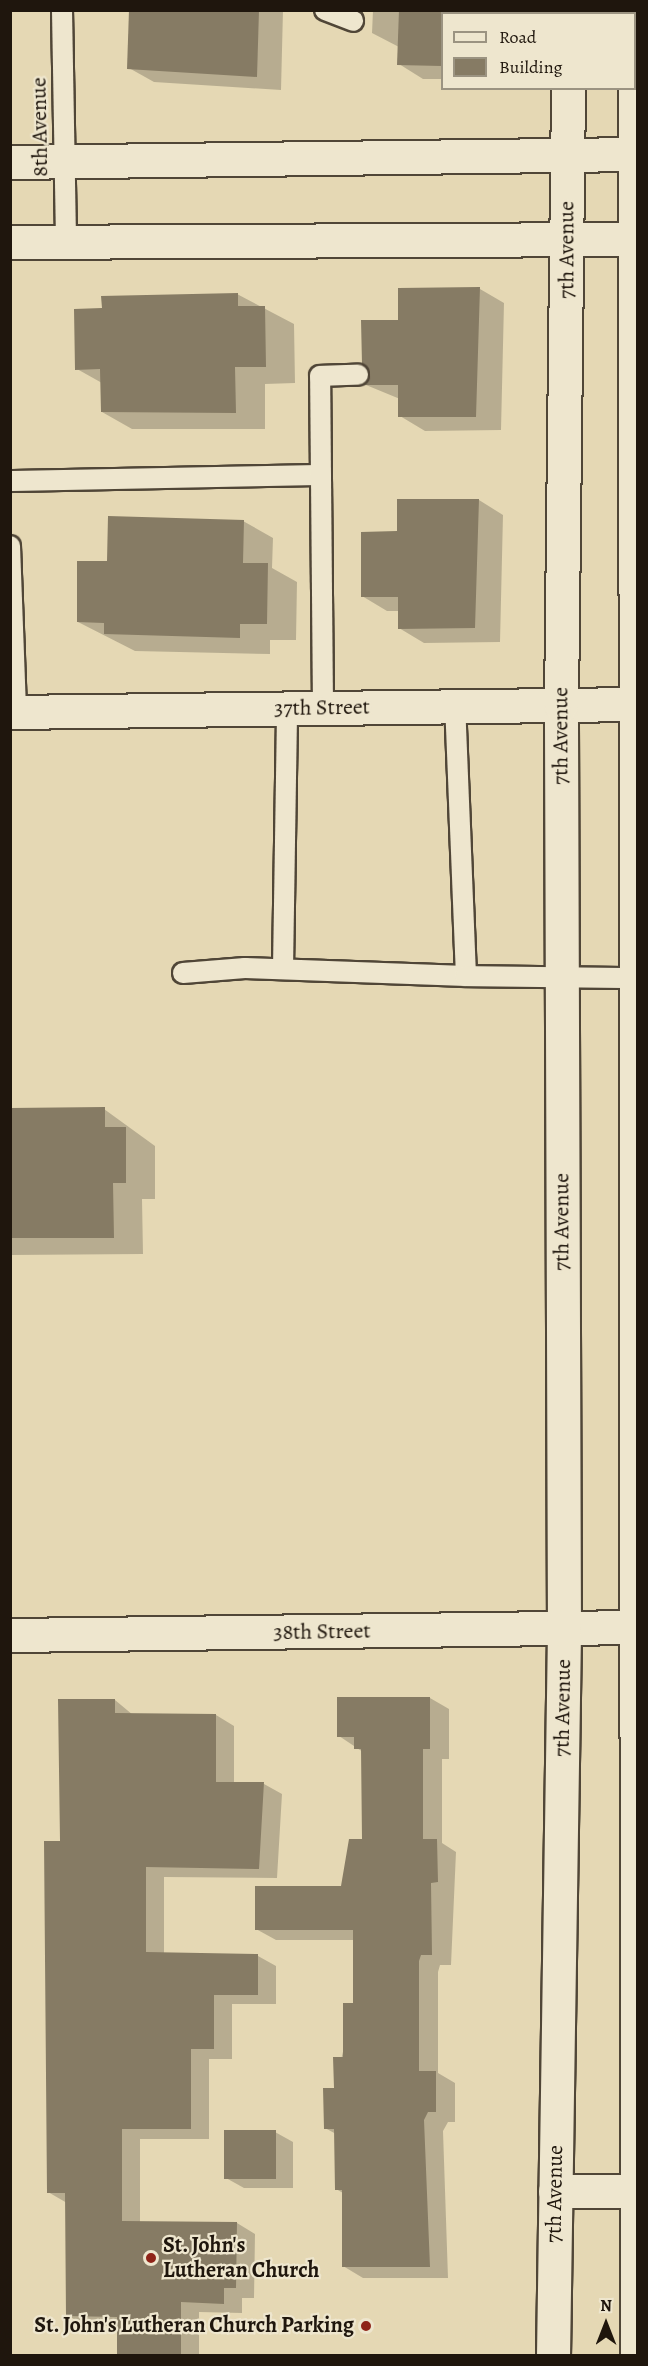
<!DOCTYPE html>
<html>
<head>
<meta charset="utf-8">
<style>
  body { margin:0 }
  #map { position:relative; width:648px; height:2366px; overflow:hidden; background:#e5d8b4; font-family:Alegreya,serif }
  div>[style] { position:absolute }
  .shadow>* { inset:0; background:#0003 }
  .building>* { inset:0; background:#867b64 }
  .roads { filter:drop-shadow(2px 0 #504637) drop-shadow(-2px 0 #504637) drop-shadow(0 2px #504637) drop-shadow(0 -2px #504637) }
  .lane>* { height:20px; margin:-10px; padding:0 10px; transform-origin:10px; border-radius:10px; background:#eee6ce }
  .street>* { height:33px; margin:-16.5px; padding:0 16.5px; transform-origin:16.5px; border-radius:16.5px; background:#eee6ce }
  .secondary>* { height:33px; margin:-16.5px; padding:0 16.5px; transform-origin:16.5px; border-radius:16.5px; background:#eee6ce }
  .dots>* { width:16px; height:16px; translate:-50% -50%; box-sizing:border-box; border:3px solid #eee6ce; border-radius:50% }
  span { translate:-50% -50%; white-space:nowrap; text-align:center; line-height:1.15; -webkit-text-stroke:4.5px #eee6ce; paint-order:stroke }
  .street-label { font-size:22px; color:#1f160d }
  .poi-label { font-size:22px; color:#1f160d; font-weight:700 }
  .left { translate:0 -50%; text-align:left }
  .right { translate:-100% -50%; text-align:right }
  .frame { position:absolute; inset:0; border:12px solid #1f160d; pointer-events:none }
  .legend { position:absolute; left:441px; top:12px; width:195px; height:78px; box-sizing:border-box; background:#eee6ce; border:2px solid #9b9381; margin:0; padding:8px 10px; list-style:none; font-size:18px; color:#1f160d }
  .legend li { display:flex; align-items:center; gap:12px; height:30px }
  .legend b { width:30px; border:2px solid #9b9381 }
  .north { position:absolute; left:576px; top:2294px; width:60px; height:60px; -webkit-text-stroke:4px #eee6ce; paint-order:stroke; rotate:0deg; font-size:16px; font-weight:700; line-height:24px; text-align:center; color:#1f160d }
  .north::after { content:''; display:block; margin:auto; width:21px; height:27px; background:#1f160d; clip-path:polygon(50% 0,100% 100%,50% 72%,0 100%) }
</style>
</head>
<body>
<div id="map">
  <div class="shadow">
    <i style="clip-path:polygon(130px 10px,283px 10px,281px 90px,154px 82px,129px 68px)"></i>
    <i style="clip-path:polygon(373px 10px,507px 10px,442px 14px,442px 79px,423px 79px,399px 64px,399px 47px,372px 33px)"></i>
    <i style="clip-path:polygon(480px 289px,504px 303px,501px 430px,425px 431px,400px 416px,400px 399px,366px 385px,399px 321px)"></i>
    <i style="clip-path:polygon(237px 294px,294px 324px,295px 383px,265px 384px,265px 429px,132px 429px,102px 412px,102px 383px,77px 369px,103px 310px)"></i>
    <i style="clip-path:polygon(479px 500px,503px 515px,500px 642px,424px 643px,399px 628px,399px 611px,387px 611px,362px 596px,399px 533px)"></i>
    <i style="clip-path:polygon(243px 521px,273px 538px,272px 568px,297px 582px,296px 640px,270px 640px,270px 654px,135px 651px,78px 622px)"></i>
    <i style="clip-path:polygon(10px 1109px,104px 1109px,155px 1146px,155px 1199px,142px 1199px,143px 1254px,10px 1255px)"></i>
    <i style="clip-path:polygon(430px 1698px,449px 1709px,449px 1759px,442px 1759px,442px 1843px,456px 1852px,451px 1965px,440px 1965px,438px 1972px,438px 2073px,455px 2083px,455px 2122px,448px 2122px,443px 2131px,448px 2278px,363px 2278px,343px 2266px,343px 2193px,336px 2189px,336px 2134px,325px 2128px,354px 2005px,354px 1940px,276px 1940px,256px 1929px,342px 1887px,364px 1841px,363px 1752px,339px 1736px)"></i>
    <i style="clip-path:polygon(115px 1700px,133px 1715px,216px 1715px,234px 1726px,234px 1784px,264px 1784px,282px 1794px,277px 1878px,164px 1877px,164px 1954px,258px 1956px,276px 1966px,276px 2004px,232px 2004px,232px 2059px,209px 2059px,209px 2139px,140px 2139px,140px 2222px,237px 2223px,255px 2234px,254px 2298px,242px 2298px,242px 2313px,199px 2312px,199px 2356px,119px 2356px,119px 2326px,86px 2326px,67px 2315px,67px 2203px,48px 2192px,61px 1843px)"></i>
    <i style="clip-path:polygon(275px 2132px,293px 2142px,293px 2188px,244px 2188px,226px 2178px)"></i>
  </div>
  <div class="building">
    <i style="clip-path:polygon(129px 10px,259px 10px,257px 77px,127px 69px)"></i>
    <i style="clip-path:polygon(399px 10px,442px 10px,442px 66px,397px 65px)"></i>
    <i style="clip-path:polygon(480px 287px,476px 417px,398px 417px,398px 385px,364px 385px,370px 374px,362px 364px,361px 320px,398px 320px,398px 288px)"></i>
    <i style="clip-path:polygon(238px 293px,238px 306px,265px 306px,266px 367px,235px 367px,236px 413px,101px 412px,100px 369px,75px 370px,74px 309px,102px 308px,101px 296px)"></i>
    <i style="clip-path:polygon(397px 499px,479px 499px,475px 628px,398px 629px,398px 597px,361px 597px,361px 532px,397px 531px)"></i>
    <i style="clip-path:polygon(108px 516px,244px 520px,243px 563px,268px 563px,267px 624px,240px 624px,240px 638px,104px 634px,104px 623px,77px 622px,77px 561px,107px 561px)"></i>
    <i style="clip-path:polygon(105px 1107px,105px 1127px,126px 1127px,126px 1183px,113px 1183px,114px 1238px,10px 1238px,10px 1108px)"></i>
    <i style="clip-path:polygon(337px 1697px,430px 1697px,430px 1749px,423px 1749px,423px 1839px,437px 1839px,438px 1882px,431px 1883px,432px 1955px,421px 1955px,419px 1961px,419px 2071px,436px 2071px,436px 2112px,428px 2112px,424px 2120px,430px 2267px,342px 2267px,342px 2190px,335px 2190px,334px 2129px,324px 2129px,323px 2088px,334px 2088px,333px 2057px,343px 2057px,343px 2003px,353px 2003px,353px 1930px,255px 1930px,255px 1886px,341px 1886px,349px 1839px,362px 1839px,361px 1749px,354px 1749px,354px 1737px,337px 1737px)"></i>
    <i style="clip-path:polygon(58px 1699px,115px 1699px,115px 1713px,216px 1714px,216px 1782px,264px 1782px,259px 1869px,146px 1867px,146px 1952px,258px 1954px,258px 1995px,214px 1995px,214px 2049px,191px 2049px,191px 2129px,122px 2129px,122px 2221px,237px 2222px,236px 2288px,224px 2288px,224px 2304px,181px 2302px,181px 2355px,117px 2355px,117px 2317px,66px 2316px,65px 2193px,47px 2193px,44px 1841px,60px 1841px)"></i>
    <i style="clip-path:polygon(224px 2130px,276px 2130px,276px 2179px,224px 2179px)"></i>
  </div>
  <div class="roads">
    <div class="lane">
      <i style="left:62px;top:10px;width:232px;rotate:89deg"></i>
      <i style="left:325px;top:10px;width:30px;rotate:21deg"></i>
      <i style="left:10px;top:481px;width:311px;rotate:-1.1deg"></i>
      <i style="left:10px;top:546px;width:166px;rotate:87.9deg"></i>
      <i style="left:323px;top:707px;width:331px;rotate:-90.5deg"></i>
      <i style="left:320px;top:376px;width:38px;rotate:-2deg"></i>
      <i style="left:283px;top:969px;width:261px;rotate:-89.1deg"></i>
      <i style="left:183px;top:973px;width:62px;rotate:-4.6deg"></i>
      <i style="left:245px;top:968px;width:221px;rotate:2.1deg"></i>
      <i style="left:466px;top:976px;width:270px;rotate:-92.3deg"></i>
      <i style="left:466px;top:976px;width:168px;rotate:0.7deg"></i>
    </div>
    <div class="street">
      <i style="left:10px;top:162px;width:625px;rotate:-0.73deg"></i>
      <i style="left:10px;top:242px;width:625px;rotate:-0.28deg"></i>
      <i style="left:10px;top:712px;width:624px;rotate:-0.73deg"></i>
      <i style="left:10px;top:1635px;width:624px;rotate:-0.73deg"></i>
      <i style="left:555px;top:2191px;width:83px"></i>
    </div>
    <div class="secondary">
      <i style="left:635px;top:10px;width:2346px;rotate:89.95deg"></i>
      <i style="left:568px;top:14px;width:4px;rotate:-90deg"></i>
      <i style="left:553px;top:2356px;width:726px;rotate:-89.13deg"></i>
      <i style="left:564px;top:1630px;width:925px;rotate:-90.19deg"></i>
      <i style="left:561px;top:705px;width:617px;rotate:-89.35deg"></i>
    </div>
  </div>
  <div class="dots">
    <i style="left:151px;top:2258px;background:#8f2418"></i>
    <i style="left:366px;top:2326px;background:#8f2418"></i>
  </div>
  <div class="street-label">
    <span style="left:40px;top:127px;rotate:-91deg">8th Avenue</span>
    <span style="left:567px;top:250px;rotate:-90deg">7th Avenue</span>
    <span style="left:322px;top:708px;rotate:-1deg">37th Street</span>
    <span style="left:561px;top:736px;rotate:-90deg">7th Avenue</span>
    <span style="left:562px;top:1222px;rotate:-90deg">7th Avenue</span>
    <span style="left:322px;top:1632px;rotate:-1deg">38th Street</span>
    <span style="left:563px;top:1708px;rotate:-89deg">7th Avenue</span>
    <span style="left:555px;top:2194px;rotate:-89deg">7th Avenue</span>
  </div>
  <div class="poi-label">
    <span class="left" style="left:163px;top:2258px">St. John's<br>Lutheran Church</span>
    <span class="right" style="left:354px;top:2326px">St. John's Lutheran Church Parking</span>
  </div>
  <div class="frame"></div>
  <ul class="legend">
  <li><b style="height:8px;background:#eee6ce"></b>Road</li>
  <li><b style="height:16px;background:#867b64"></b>Building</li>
  </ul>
  <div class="north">N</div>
</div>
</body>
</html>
